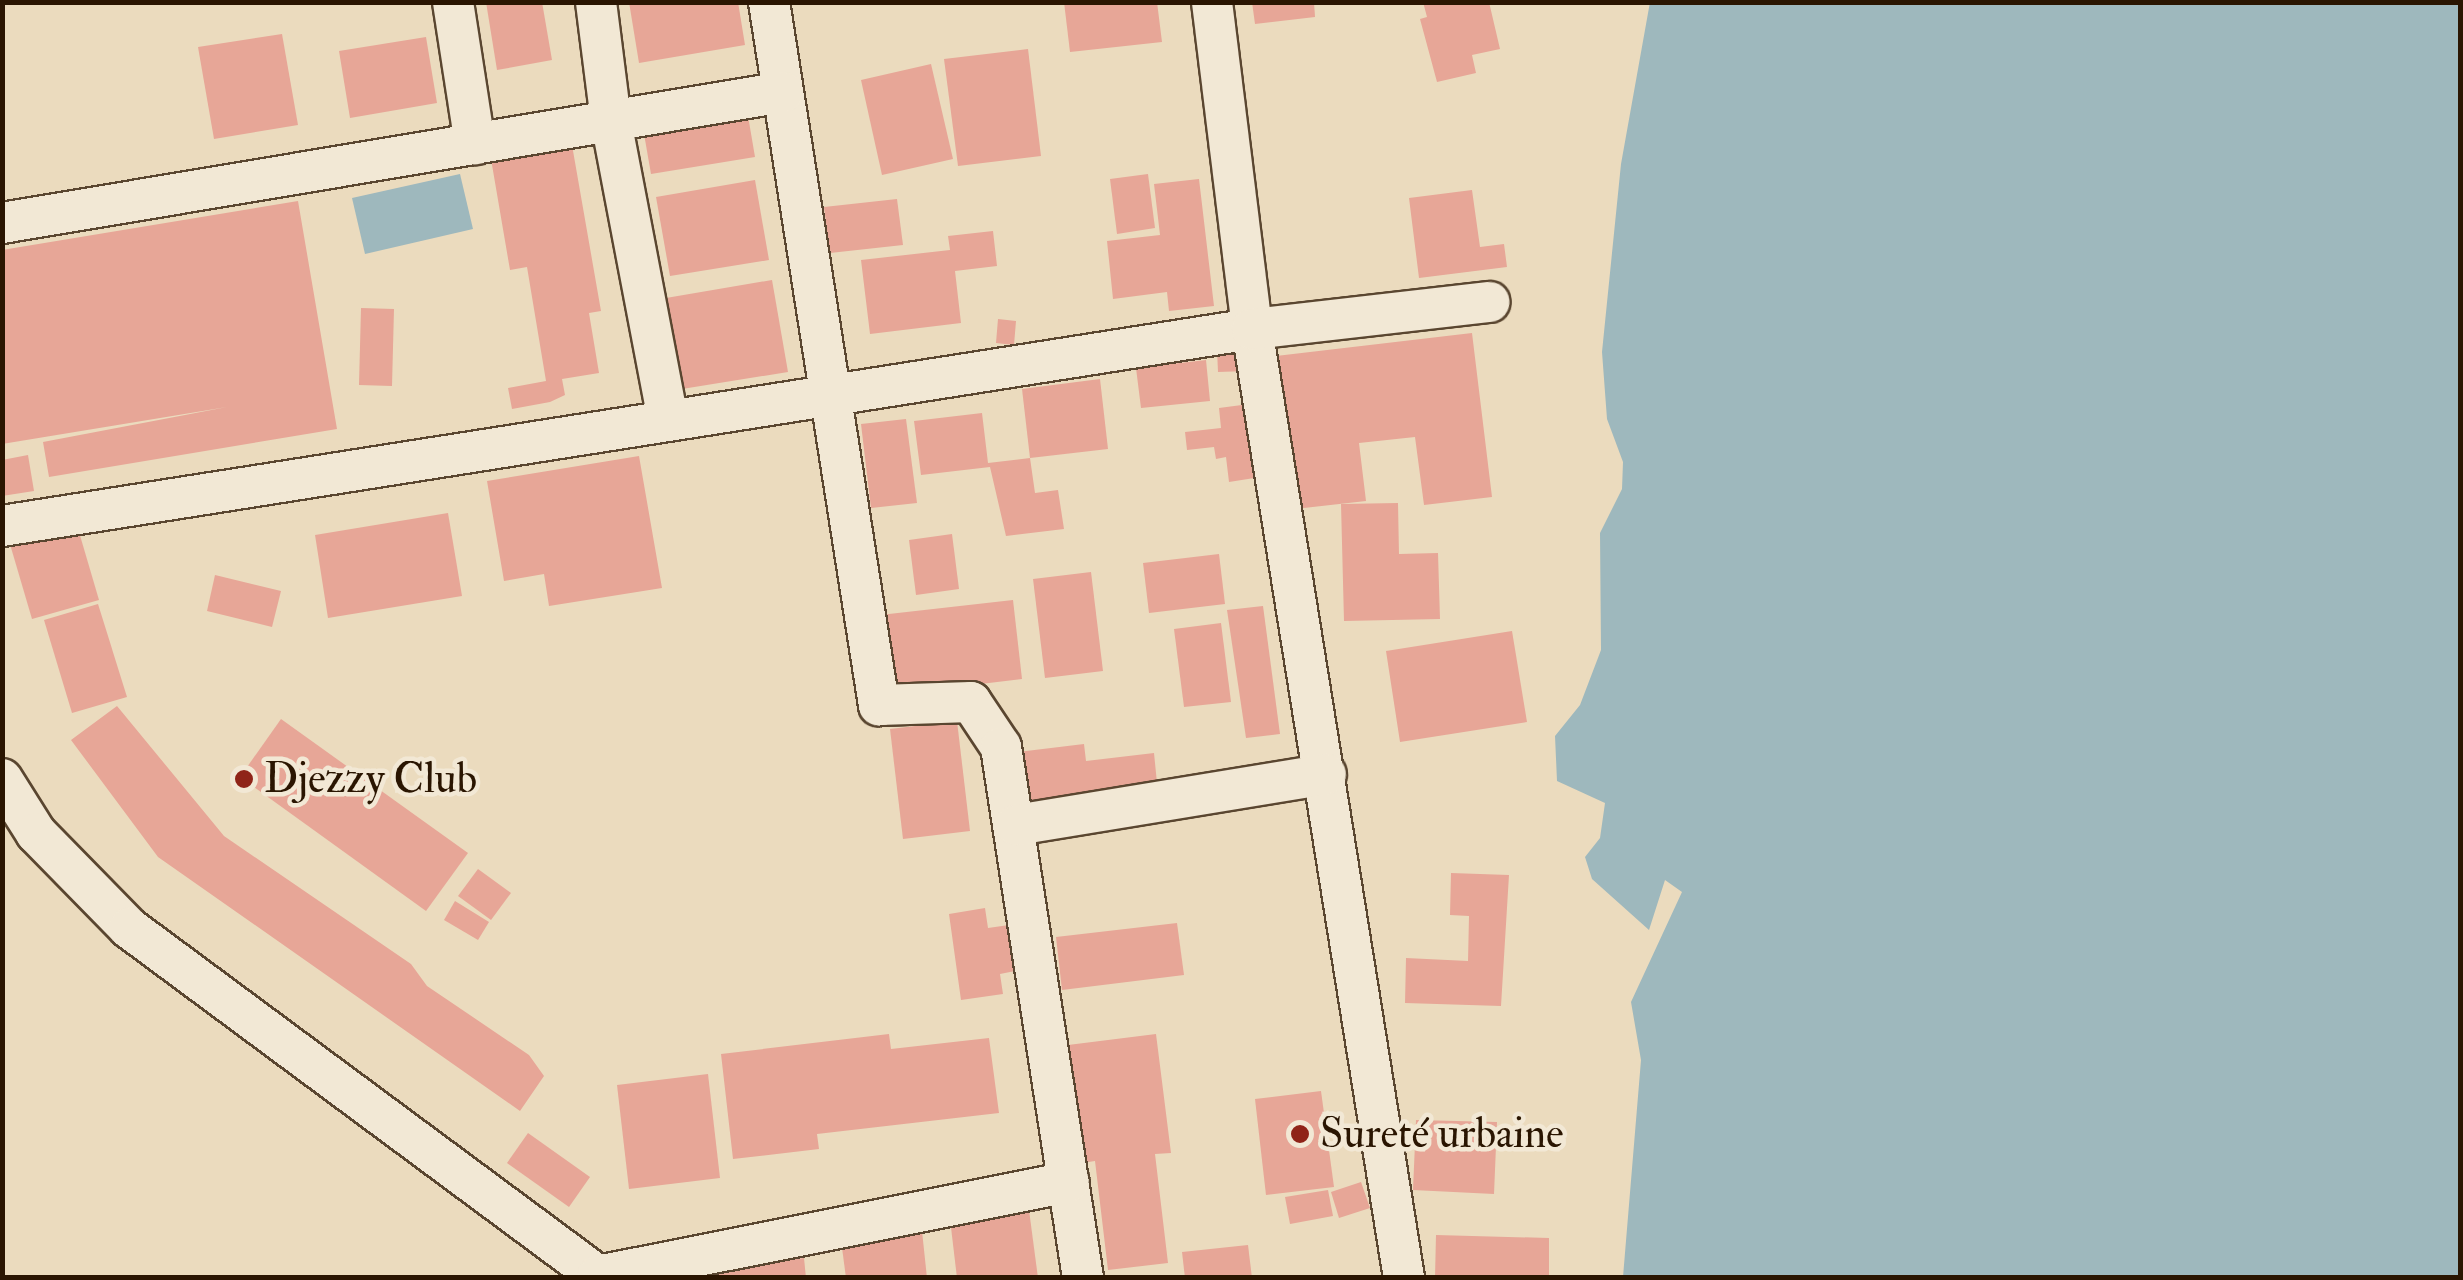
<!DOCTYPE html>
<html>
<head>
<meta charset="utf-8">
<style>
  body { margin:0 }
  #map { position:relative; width:2463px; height:1280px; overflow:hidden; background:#ebdbbe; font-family:"IM FELL Double Pica",serif }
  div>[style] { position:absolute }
  .water>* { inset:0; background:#9eb8bd }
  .building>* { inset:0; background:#e7a697 }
  .roads { filter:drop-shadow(2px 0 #5a4630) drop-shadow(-2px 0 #5a4630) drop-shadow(0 2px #5a4630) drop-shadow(0 -2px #5a4630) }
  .minor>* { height:40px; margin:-20px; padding:0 20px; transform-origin:20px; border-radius:20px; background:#f2e8d5 }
  .dots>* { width:28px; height:28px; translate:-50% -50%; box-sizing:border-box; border:5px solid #f2e8d5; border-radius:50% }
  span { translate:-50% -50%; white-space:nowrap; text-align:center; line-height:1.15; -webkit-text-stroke:9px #f2e8d5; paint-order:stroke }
  .poi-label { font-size:42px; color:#2a1501 }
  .left { translate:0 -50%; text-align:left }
  .frame { position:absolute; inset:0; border:5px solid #2a1501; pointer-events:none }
</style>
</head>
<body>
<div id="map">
  <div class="water">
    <i style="clip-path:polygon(1650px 2px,2460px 3px,2460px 1277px,1623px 1277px,1641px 1060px,1631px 1002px,1682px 892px,1665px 880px,1649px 930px,1592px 879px,1585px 857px,1600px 838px,1605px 803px,1557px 781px,1555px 736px,1580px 705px,1601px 650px,1600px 533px,1622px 489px,1623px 462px,1607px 419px,1602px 352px,1621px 164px)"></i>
    <i style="clip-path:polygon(460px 174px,473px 229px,365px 254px,352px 198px)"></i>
  </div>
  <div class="building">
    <i style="clip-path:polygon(486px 2px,542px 2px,552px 60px,497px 70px)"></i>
    <i style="clip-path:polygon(629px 2px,738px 2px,745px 45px,639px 63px)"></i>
    <i style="clip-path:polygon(1064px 2px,1157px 2px,1162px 42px,1070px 52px)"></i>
    <i style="clip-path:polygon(1252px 2px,1314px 2px,1315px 17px,1255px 24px)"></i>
    <i style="clip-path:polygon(1423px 2px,1489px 2px,1500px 49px,1472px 55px,1476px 73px,1437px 82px,1420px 19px,1427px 17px)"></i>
    <i style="clip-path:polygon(282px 34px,298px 125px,214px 139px,198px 47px)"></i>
    <i style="clip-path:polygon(426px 37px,437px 103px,350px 118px,339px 51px)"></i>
    <i style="clip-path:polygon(1028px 49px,1041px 156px,958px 166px,944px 59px)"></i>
    <i style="clip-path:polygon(931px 64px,953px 159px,882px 175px,861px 80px)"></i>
    <i style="clip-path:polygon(747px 110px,755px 157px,651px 174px,643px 128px)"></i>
    <i style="clip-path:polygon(572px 145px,601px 311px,589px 313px,599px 373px,562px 379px,565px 395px,550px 402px,512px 409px,508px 388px,546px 381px,527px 267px,510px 270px,491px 159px)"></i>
    <i style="clip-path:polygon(1148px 174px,1155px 228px,1117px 234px,1110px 179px)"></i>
    <i style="clip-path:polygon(1199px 179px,1214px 306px,1169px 311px,1167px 292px,1113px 299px,1107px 241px,1160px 235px,1154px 184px)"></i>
    <i style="clip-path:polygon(755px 180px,769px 260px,670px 276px,656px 197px)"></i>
    <i style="clip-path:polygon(1472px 190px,1480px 247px,1504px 244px,1507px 267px,1419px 278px,1409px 198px)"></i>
    <i style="clip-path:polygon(897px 199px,903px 245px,830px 253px,824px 207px)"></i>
    <i style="clip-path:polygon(298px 201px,337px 429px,49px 477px,43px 442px,227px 407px,2px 444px,2px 250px)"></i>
    <i style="clip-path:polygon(993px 231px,997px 266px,955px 271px,961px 323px,870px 334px,861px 260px,950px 250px,948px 236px)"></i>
    <i style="clip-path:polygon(772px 280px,788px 372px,682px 389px,666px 298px)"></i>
    <i style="clip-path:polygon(361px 308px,394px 309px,392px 386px,359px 385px)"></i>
    <i style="clip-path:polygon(998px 319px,1016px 321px,1014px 345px,996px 343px)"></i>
    <i style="clip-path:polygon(1472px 333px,1492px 497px,1424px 505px,1415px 437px,1359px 443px,1366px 501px,1295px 509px,1276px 356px)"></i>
    <i style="clip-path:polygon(1246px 348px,1247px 371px,1218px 372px,1217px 349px)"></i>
    <i style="clip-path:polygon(1206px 360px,1210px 401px,1141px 408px,1136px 368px)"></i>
    <i style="clip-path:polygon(1100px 379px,1108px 449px,1030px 458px,1022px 389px)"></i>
    <i style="clip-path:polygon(1257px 403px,1267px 476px,1229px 482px,1226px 457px,1216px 459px,1214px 447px,1187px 450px,1185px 432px,1221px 428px,1219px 408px)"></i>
    <i style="clip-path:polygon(982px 413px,988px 463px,1030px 458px,1035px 493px,1058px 490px,1064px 529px,1006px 536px,990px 467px,921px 475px,914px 421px)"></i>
    <i style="clip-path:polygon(906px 419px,917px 503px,871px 508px,861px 424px)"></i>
    <i style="clip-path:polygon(28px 455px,34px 491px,2px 496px,2px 460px)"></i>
    <i style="clip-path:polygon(639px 456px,662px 588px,549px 606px,544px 574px,504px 581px,487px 481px)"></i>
    <i style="clip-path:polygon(1398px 503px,1399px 554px,1438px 553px,1440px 619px,1344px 621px,1341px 504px)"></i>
    <i style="clip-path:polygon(448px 513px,462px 596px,328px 618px,315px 535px)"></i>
    <i style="clip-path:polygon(74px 515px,99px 600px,32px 619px,7px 534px)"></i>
    <i style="clip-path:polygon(952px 534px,959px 589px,916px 595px,909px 540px)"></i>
    <i style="clip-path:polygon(1219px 554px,1225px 604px,1149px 613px,1143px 563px)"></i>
    <i style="clip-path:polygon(1091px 572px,1103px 671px,1045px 678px,1033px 579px)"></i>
    <i style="clip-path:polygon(215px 575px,281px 591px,272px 627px,207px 611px)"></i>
    <i style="clip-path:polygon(1013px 600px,1022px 679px,889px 695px,880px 615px)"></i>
    <i style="clip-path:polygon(98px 604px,127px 697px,72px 713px,44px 620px)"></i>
    <i style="clip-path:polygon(1263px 606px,1280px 734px,1246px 738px,1227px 610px)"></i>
    <i style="clip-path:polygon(1221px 623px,1231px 702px,1184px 707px,1174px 629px)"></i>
    <i style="clip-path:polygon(1512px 631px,1527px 722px,1400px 742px,1386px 651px)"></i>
    <i style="clip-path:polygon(117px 706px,224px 836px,411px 964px,427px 986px,529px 1055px,544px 1076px,520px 1111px,158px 857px,71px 740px)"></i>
    <i style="clip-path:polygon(281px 719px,468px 853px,426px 911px,240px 777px)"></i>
    <i style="clip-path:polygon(957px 721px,970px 831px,903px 839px,890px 729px)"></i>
    <i style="clip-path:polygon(1084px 744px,1086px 761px,1154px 753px,1158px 793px,1025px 809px,1018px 752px)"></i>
    <i style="clip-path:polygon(478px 869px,511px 893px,491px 920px,458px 896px)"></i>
    <i style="clip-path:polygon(1451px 873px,1509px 875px,1501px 1006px,1405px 1003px,1406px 958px,1468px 961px,1469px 916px,1450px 915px)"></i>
    <i style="clip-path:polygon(455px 901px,489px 922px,478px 940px,444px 920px)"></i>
    <i style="clip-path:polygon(985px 908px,988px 928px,1009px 925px,1015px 971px,1000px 974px,1003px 994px,961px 1000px,949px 914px)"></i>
    <i style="clip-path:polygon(1177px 923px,1184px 975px,1062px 990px,1056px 937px)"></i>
    <i style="clip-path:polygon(889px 1034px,891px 1049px,989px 1038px,999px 1113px,817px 1134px,819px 1149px,733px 1159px,721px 1054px)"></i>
    <i style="clip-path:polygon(1156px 1034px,1171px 1153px,1155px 1154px,1168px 1263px,1108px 1270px,1095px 1161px,1082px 1163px,1068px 1045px)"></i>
    <i style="clip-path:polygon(708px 1074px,720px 1178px,629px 1189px,617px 1085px)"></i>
    <i style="clip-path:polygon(1321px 1091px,1334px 1187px,1266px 1195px,1255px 1099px)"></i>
    <i style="clip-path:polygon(1416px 1120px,1497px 1122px,1494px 1194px,1413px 1190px)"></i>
    <i style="clip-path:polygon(528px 1133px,590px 1177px,569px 1207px,507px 1163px)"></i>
    <i style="clip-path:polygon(1361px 1182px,1370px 1208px,1339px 1218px,1331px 1192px)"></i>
    <i style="clip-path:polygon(1328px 1190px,1333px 1216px,1290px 1224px,1285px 1197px)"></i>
    <i style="clip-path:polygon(1029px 1210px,1038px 1278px,957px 1278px,950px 1219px)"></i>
    <i style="clip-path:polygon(922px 1231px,927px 1278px,846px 1278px,841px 1240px)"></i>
    <i style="clip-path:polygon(1436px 1235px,1549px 1238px,1549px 1278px,1435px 1278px)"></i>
    <i style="clip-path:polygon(1248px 1245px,1252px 1278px,1185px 1278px,1182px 1252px)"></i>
    <i style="clip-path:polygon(804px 1258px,806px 1278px,714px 1278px,713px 1269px)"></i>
  </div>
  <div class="roads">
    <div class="minor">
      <i style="left:453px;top:2px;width:144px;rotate:81.2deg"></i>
      <i style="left:596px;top:2px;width:120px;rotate:82.8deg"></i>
      <i style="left:611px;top:121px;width:305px;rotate:79.2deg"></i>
      <i style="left:769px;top:2px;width:712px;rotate:81.11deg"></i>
      <i style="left:879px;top:705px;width:92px;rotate:-1.9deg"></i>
      <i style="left:971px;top:702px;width:54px;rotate:56.3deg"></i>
      <i style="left:1001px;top:747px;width:537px;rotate:81.22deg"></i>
      <i style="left:1212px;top:2px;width:329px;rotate:83deg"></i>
      <i style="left:1252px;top:329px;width:961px;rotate:80.9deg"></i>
      <i style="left:2px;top:223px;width:792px;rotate:-9.52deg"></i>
      <i style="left:2px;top:526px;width:1265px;rotate:-8.96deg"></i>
      <i style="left:1252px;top:329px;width:239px;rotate:-6.5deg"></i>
      <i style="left:2px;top:779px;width:64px;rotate:57.8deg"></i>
      <i style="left:36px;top:833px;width:133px;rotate:45.6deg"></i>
      <i style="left:129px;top:928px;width:588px;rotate:36.56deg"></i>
      <i style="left:1016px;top:825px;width:314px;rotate:-9.3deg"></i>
      <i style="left:598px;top:1276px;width:480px;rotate:-11.3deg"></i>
    </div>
  </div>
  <div class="dots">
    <i style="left:244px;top:779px;background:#8f2418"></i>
    <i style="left:1300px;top:1134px;background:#8f2418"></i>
  </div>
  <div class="poi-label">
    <span class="left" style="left:264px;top:779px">Djezzy Club</span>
    <span class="left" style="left:1320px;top:1134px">Sureté urbaine</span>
  </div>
  <div class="frame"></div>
</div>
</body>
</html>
